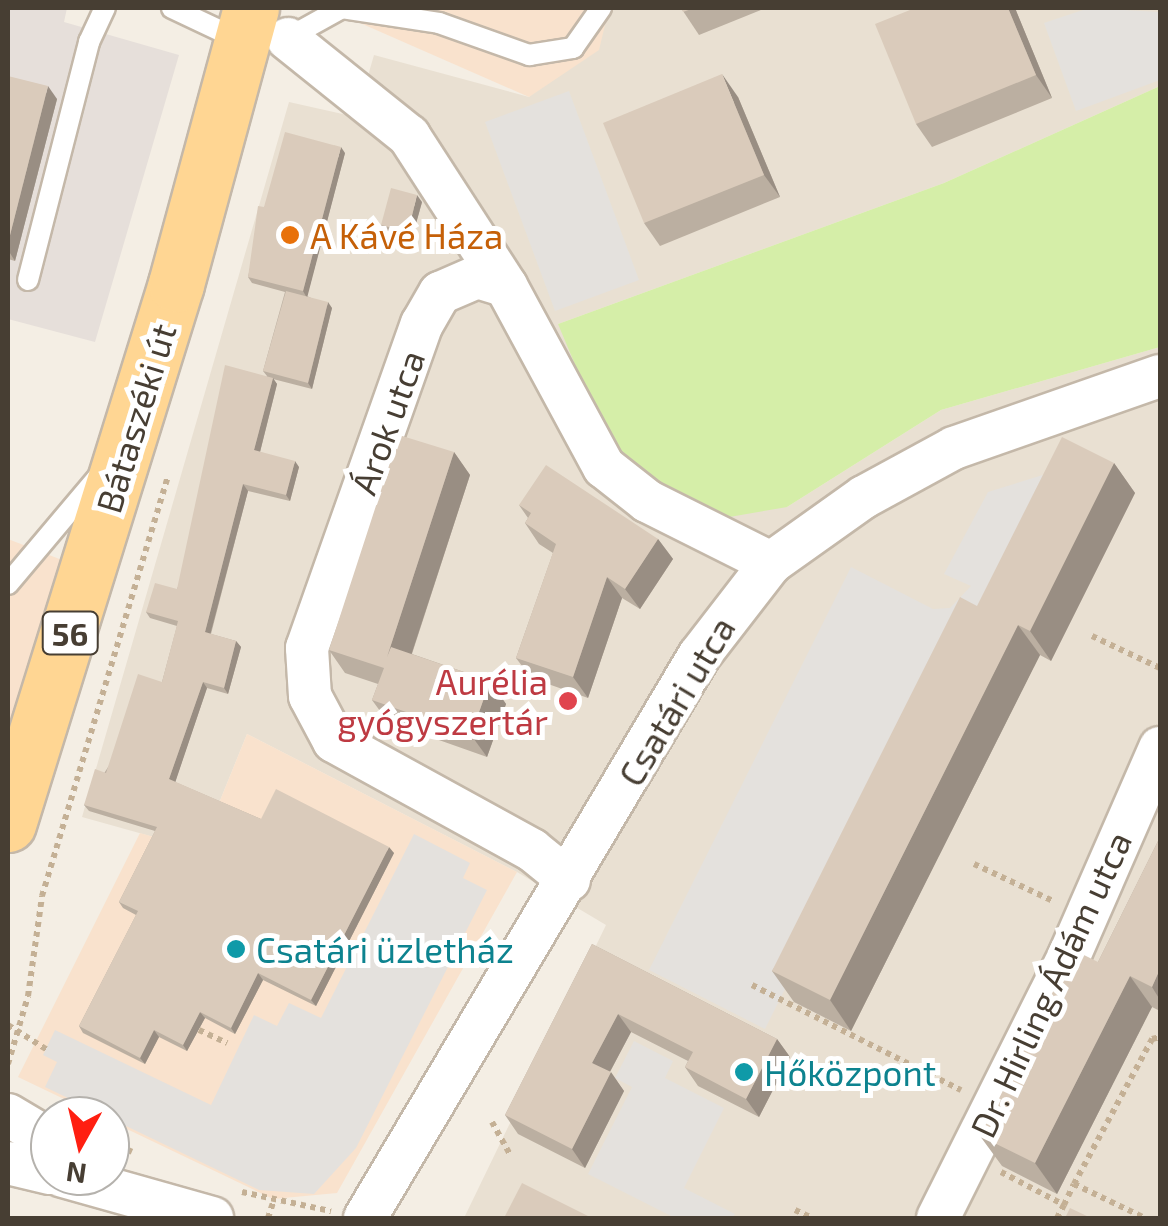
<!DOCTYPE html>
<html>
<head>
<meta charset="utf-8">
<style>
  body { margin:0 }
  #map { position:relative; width:1168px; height:1226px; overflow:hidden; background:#f4eee4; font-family:"Exo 2",sans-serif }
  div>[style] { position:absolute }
  .residential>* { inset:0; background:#e9e0d2 }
  .commercial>* { inset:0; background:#f9e2cd }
  .industrial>* { inset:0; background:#e6dfda }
  .green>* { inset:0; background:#d5eea8 }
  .parking>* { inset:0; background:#e4e1dd }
  .path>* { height:6px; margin-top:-3px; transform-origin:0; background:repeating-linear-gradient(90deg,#c4b095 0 5px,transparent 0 10px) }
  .roads { filter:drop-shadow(2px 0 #c4b8a9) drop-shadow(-2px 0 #c4b8a9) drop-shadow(0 2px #c4b8a9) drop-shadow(0 -2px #c4b8a9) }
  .service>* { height:20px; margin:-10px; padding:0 10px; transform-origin:10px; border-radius:10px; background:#fff }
  .minor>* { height:42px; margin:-21px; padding:0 21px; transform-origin:21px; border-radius:21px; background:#fff }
  .primary>* { height:55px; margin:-27.5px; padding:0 27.5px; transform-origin:27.5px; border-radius:27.5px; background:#ffd693 }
  .wall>* { inset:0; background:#bbafa1 }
  .shaded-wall>* { inset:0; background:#998e83 }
  .building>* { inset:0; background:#dacbbb }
  .dots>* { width:28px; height:28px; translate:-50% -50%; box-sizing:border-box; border:5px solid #fff; border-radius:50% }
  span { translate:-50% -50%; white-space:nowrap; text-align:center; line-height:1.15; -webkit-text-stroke:10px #fff; paint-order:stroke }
  .shield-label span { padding:2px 8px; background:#fff; border:2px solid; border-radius:8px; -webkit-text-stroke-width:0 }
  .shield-label { font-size:32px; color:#473e33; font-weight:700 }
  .food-label { font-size:35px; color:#c56008 }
  .left { translate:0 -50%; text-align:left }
  .street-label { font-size:35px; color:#473e33 }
  .health-label { font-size:35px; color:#be3a42 }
  .right { translate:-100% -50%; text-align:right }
  .culture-label { font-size:35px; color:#0d838f }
  .frame { position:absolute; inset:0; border:10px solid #473e33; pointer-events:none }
  .north { position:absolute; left:30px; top:1096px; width:100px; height:100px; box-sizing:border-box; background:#fff; border:2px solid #b5b2ad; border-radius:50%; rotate:188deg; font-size:28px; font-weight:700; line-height:40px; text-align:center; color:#473e33 }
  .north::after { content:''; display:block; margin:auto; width:35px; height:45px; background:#ff1f11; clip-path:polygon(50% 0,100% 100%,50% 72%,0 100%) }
</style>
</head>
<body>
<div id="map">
  <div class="residential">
    <i style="clip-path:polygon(609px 8px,1160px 8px,1160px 86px,944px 183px,558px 324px,787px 507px,941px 410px,1160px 347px,1160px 1218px,464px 1218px,606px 925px,517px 872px,247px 734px,200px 850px,82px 817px,289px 102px,356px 117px,374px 55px,529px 97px)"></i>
  </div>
  <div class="commercial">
    <i style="clip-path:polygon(326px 8px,609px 8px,599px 50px,529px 97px)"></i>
    <i style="clip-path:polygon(8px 539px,62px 560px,8px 743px)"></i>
    <i style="clip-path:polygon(247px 734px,517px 872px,337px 1193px,273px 1199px,18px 1077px,140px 833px,200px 850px)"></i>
  </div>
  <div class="industrial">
    <i style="clip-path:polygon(8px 8px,67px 8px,64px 22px,179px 55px,95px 342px,8px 319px)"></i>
  </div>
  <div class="green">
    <i style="clip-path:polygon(1160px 86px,1160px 347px,941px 410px,787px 507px,712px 520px,611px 450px,558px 324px,944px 183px)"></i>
  </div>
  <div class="parking">
    <i style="clip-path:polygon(1089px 8px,1160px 12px,1160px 80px,1076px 111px,1044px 23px)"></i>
    <i style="clip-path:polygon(569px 91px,639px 280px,555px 311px,485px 122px)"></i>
    <i style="clip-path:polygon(1075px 465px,972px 615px,765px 1029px,649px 970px,851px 567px,933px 609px,950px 608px,971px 586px,944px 574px,988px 492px)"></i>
    <i style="clip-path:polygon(414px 834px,470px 863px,463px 878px,487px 890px,356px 1148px,314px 1194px,259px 1190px,45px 1087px,57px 1062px,43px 1055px,55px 1030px,211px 1105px,254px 1015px,277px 1026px,289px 1003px,321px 1018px)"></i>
    <i style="clip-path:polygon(634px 1041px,673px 1061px,665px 1078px,724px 1108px,684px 1188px,735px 1214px,732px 1218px,675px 1218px,588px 1174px,632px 1087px,615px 1078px)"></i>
  </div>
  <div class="path">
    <i style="left:1092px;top:636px;width:75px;rotate:25.2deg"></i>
    <i style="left:974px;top:864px;width:89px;rotate:25.1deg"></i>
    <i style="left:752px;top:985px;width:234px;rotate:26.7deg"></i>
    <i style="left:8px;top:1025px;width:49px;rotate:32.4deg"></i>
    <i style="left:199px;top:1030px;width:31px;rotate:25deg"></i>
    <i style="left:8px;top:1064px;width:71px;rotate:-73.6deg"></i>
    <i style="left:28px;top:996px;width:101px;rotate:-82deg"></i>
    <i style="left:42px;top:896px;width:439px;rotate:-73.3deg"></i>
    <i style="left:492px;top:1122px;width:39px;rotate:61deg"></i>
    <i style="left:110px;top:1142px;width:24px;rotate:24deg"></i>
    <i style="left:1001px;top:1172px;width:71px;rotate:27.6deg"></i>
    <i style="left:1064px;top:1205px;width:23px;rotate:-65deg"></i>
    <i style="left:1074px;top:1184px;width:79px;rotate:25.6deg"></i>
    <i style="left:1074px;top:1184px;width:165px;rotate:-61.7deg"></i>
    <i style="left:1152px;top:1039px;width:8px;rotate:-14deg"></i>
    <i style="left:242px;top:1192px;width:91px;rotate:12.1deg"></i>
    <i style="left:795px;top:1210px;width:19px;rotate:25deg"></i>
    <i style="left:268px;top:1218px;width:16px;rotate:-72deg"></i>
    <i style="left:1057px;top:1218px;width:15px;rotate:-62deg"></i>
  </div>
  <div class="roads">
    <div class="service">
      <i style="left:172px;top:8px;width:73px;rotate:25.2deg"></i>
      <i style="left:286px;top:39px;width:64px;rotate:-29deg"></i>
      <i style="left:342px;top:8px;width:98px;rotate:8.8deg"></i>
      <i style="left:439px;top:23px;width:96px;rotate:19.6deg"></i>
      <i style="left:529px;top:55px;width:45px;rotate:-9deg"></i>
      <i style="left:573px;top:48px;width:49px;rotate:-55deg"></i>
      <i style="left:28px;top:280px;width:246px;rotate:-75.6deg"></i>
      <i style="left:89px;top:42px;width:38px;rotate:-65deg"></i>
      <i style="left:8px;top:584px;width:141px;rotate:-49.9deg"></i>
    </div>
    <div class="minor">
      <i style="left:288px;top:39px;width:155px;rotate:38.7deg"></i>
      <i style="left:409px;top:136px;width:179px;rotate:57.1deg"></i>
      <i style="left:569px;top:880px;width:48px;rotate:-141deg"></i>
      <i style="left:532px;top:850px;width:226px;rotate:-151.2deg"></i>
      <i style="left:334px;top:741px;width:51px;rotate:-118.1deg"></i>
      <i style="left:310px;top:696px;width:48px;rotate:-93.6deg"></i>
      <i style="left:307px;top:648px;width:344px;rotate:-70.5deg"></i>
      <i style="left:422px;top:324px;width:36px;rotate:-60deg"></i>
      <i style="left:440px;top:293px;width:40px;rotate:-23.4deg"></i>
      <i style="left:477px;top:277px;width:30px;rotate:17deg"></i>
      <i style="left:506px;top:286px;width:206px;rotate:61.6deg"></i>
      <i style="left:604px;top:467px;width:55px;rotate:38.3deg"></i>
      <i style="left:647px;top:501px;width:139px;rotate:26.6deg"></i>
      <i style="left:8px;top:1115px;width:49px;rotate:30.8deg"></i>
      <i style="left:8px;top:1163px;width:43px;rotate:13.4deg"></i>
      <i style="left:63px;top:1176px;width:155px;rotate:15.7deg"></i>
      <i style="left:365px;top:1218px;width:654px;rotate:-59.28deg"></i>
      <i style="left:699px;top:656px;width:118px;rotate:-52.3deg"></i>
      <i style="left:771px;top:563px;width:114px;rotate:-35.4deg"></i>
      <i style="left:864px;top:497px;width:102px;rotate:-28.6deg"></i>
      <i style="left:954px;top:448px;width:218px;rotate:-19.3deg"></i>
      <i style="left:938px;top:1218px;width:295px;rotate:-63.4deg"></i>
      <i style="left:1070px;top:954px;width:225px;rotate:-66.4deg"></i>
    </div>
    <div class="primary">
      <i style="left:8px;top:824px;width:566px;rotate:-72.72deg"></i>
      <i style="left:176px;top:284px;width:286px;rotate:-74.8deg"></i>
    </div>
  </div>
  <div class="wall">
    <i style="clip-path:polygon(681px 8px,766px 8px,699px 35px)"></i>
    <i style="clip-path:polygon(915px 8px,1015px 8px,1052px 98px,932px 147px,916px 124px)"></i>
    <i style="clip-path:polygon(8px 76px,57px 99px,15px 261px,8px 259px)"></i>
    <i style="clip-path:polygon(738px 97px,780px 197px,660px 246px,644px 223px)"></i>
    <i style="clip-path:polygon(345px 153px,307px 296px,332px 308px,312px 389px,273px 379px,277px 384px,260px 452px,299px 467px,290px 501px,248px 491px,211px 634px,236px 641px,241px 647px,228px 694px,207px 688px,175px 782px,261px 819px,394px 853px,316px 1006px,263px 980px,235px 1034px,205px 1018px,187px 1051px,159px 1037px,145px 1064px,83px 1033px,79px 1026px,136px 915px,123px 908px,119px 902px,155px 831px,89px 811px,84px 805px,162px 682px,177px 626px,150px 618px,146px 612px,177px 589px,267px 376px,263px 371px,285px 292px,252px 283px,248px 277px,264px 207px)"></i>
    <i style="clip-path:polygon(422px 202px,412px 238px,385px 231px,381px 225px)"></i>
    <i style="clip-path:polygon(454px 452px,470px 475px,412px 654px,490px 681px,506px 704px,487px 757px,388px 722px,372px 700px,378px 684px,345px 673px,329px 650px)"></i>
    <i style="clip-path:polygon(1114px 463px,1135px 493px,1051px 661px,1040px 655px,851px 1031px,794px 1002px,772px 971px)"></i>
    <i style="clip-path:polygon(519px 505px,658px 539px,673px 559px,640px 609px,622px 598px,588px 698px,531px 678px,516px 658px,553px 553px,539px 544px,525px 523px,528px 518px)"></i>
    <i style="clip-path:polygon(1160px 837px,1160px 1011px,1152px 1007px,1057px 1194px,1002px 1166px,980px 1136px,1098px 962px)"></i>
    <i style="clip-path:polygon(592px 944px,777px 1039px,790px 1057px,759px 1117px,698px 1086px,685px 1067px,688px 1061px,631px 1032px,610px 1072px,624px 1091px,585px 1168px,518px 1134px,505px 1115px)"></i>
  </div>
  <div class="shaded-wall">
    <i style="clip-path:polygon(1008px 8px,1015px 8px,1052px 98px,1036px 75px)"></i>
    <i style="clip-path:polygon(722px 74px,738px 97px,780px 197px,764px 175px)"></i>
    <i style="clip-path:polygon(48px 86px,57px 99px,15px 261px,8px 250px,8px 243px)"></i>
    <i style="clip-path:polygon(341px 147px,345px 153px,307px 298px,303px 291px)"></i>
    <i style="clip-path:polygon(417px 195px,422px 202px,412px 238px,408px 232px)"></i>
    <i style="clip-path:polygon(328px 302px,332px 308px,312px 389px,308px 383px)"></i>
    <i style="clip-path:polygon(273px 378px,277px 384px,259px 456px,254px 450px)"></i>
    <i style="clip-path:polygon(454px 452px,470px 475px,403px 680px,387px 657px)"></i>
    <i style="clip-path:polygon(295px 461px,299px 467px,290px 501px,286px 495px)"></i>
    <i style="clip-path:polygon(1114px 463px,1135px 493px,1051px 661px,1030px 631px)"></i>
    <i style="clip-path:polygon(243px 484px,248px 491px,209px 639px,205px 632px)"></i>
    <i style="clip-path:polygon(658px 539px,673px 559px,640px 609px,625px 589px)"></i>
    <i style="clip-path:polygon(607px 577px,622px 598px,588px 698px,573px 677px)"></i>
    <i style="clip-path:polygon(1018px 625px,1040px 655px,851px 1031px,830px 1000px)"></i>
    <i style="clip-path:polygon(236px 641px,241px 647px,228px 694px,224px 688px)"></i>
    <i style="clip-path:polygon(490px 681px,506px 704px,487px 757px,471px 735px)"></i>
    <i style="clip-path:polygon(203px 682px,207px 688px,174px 786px,169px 779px)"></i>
    <i style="clip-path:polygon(389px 847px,394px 853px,316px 1006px,311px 1000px)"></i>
    <i style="clip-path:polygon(1160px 969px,1160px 1000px,1152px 987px)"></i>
    <i style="clip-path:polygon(258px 973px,263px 980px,235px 1034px,231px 1028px)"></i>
    <i style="clip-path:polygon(1130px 976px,1152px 1007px,1057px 1194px,1035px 1163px)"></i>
    <i style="clip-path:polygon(200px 1012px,205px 1018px,187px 1051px,183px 1045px)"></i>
    <i style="clip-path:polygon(618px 1014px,631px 1032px,605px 1081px,592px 1063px)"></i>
    <i style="clip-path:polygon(154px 1030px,159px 1037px,145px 1064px,140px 1058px)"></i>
    <i style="clip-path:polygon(777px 1039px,790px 1057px,759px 1117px,746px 1099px)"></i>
    <i style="clip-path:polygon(611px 1072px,624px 1091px,585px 1168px,572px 1149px)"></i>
  </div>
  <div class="building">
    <i style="clip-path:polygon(681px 8px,694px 8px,683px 12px)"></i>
    <i style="clip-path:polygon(915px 8px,1008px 8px,1036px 75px,916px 124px,875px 24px)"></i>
    <i style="clip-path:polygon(722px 74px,764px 175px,644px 223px,603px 123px)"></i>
    <i style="clip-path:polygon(8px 76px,48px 86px,8px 243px)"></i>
    <i style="clip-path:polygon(285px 132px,341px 147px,303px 291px,248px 277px,258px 206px,264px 207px)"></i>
    <i style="clip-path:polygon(391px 188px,417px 195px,408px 232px,381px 225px)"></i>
    <i style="clip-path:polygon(286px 291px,328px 302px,308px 383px,263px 371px)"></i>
    <i style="clip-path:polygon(225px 365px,273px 378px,254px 450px,295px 461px,286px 495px,243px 484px,205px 632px,236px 641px,224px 688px,203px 682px,169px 779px,261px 819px,276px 789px,389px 847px,311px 1000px,258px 973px,231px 1028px,200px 1012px,183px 1045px,154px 1030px,140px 1058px,79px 1026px,138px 911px,119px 902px,157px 827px,84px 805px,95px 769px,106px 773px,138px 674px,162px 682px,178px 621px,146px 612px,155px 583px,177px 589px)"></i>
    <i style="clip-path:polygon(399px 435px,454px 452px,387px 657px,391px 647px,490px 681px,471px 735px,372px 700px,384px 668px,329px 650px)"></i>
    <i style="clip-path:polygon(1062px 437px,1114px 463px,1030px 631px,1018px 625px,830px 1000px,772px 971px,960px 597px,977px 606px)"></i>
    <i style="clip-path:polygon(546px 465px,658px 539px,625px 589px,607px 577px,573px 677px,516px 658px,556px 544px,525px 523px,531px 513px,519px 505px)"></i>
    <i style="clip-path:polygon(1160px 837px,1160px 969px,1152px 987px,1130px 976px,1035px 1163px,980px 1136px,1074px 950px,1098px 962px)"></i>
    <i style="clip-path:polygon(592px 944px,777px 1039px,746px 1099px,685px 1067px,693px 1052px,618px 1014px,592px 1063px,611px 1072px,572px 1149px,505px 1115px)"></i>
    <i style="clip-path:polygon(522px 1183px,592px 1218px,504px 1218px)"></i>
    <i style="clip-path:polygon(1070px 1208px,1091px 1218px,1065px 1218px)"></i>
  </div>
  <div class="dots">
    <i style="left:290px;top:235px;background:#e8710a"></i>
    <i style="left:568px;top:701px;background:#e0444e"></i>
    <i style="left:236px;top:949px;background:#0f9aa8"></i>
    <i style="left:744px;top:1072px;background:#0f9aa8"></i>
  </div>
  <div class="shield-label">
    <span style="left:70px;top:633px">56</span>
  </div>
  <div class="food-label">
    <span class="left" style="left:310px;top:235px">A Kávé Háza</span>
  </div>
  <div class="street-label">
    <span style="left:135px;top:418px;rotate:-73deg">Bátaszéki út</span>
    <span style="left:387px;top:422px;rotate:-70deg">Árok utca</span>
    <span style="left:676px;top:701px;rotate:-59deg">Csatári utca</span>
    <span style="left:1050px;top:984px;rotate:-65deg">Dr. Hirling Ádám utca</span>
  </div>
  <div class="health-label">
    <span class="right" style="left:548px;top:701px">Aurélia<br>gyógyszertár</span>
  </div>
  <div class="culture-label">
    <span class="left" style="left:256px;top:949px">Csatári üzletház</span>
    <span class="left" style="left:764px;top:1072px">Hőközpont</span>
  </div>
  <div class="frame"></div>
  <div class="north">N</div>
</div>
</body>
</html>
